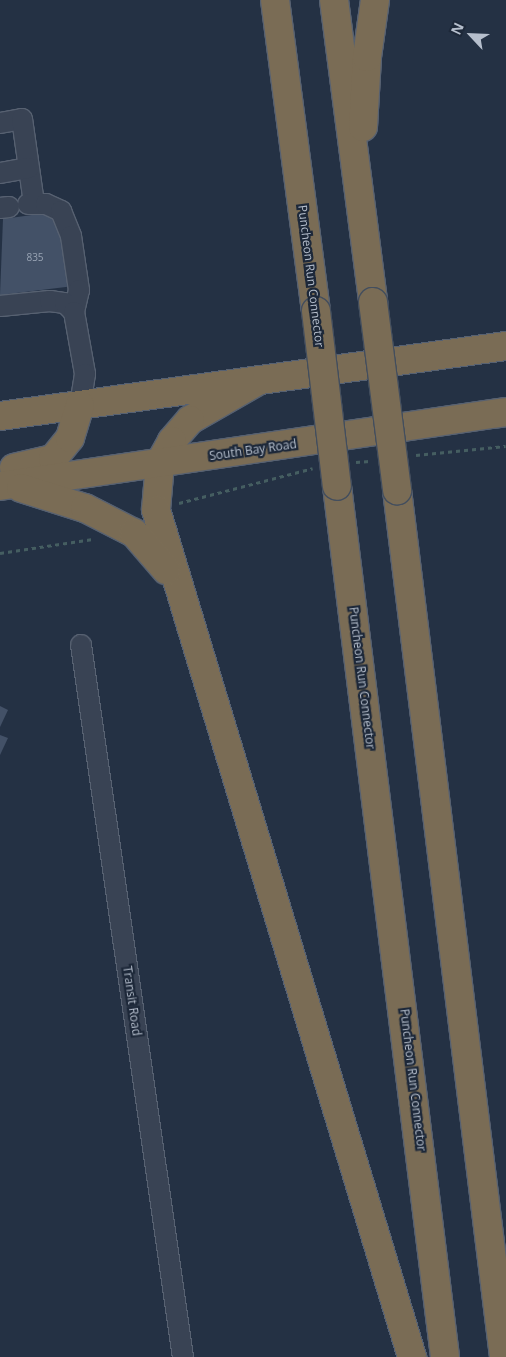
<!DOCTYPE html>
<html>
<head>
<meta charset="utf-8">
<style>
  body { margin:0 }
  #map { position:relative; width:506px; height:1357px; overflow:hidden; background:#243144; font-family:"Open Sans",sans-serif }
  div>[style] { position:absolute }
  .building>* { inset:0; background:#435167 }
  .path>* { height:3px; margin-top:-1.5px; transform-origin:0; background:repeating-linear-gradient(90deg,#455e61 0 4px,transparent 0 8px) }
  .roads { filter:drop-shadow(1px 0 #576171) drop-shadow(-1px 0 #576171) drop-shadow(0 1px #576171) drop-shadow(0 -1px #576171) }
  .minor>* { height:20px; margin:-10px; padding:0 10px; transform-origin:10px; border-radius:10px; background:#394354 }
  .highway>* { height:28px; margin:-14px; padding:0 14px; transform-origin:14px; border-radius:14px; background:#7a6c55 }
  .bridges { filter:drop-shadow(1px 0 #434e5e) drop-shadow(-1px 0 #434e5e) drop-shadow(0 1px #434e5e) drop-shadow(0 -1px #434e5e) }
  .highway-bridge>* { height:28px; margin:-14px; padding:0 14px; transform-origin:14px; border-radius:14px; background:#7a6c55 }
  span { translate:-50% -50%; white-space:nowrap; text-align:center; line-height:1.15; -webkit-text-stroke:4.5px #1d2839; paint-order:stroke }
  .number-label { font-size:10px; color:#99a4b4 }
  .number-label span { -webkit-text-stroke-width:0 }
  .street-label { font-size:12px; color:#b6bfcd }
  .north { position:absolute; left:446px; top:10px; width:50px; height:50px; -webkit-text-stroke:4px #1d2839; paint-order:stroke; rotate:295deg; font-size:14px; font-weight:700; line-height:20px; text-align:center; color:#b6bfcd }
  .north::after { content:''; display:block; margin:auto; width:18px; height:22px; background:#b6bfcd; clip-path:polygon(50% 0,100% 100%,50% 72%,0 100%) }
</style>
</head>
<body>
<div id="map">
  <div class="building">
    <i style="clip-path:polygon(46px 213px,64px 221px,74px 286px,0 295px,3px 219px)"></i>
    <i style="clip-path:polygon(0 706px,8px 710px,0 727px)"></i>
    <i style="clip-path:polygon(0 735px,8px 738px,0 755px)"></i>
  </div>
  <div class="path">
    <i style="left:416px;top:455px;width:90px;rotate:-5.7deg"></i>
    <i style="left:356px;top:462px;width:14px;rotate:-4deg"></i>
    <i style="left:179px;top:503px;width:138px;rotate:-14.6deg"></i>
    <i style="left:0;top:553px;width:94px;rotate:-8.6deg"></i>
  </div>
  <div class="roads">
    <div class="minor">
      <i style="left:0;top:123px;width:22px;rotate:-10deg"></i>
      <i style="left:22px;top:119px;width:85px;rotate:81.9deg"></i>
      <i style="left:0;top:173px;width:29px;rotate:-10deg"></i>
      <i style="left:28px;top:204px;width:18px"></i>
      <i style="left:46px;top:204px;width:17px;rotate:25deg"></i>
      <i style="left:61px;top:211px;width:27px;rotate:68deg"></i>
      <i style="left:71px;top:236px;width:55px;rotate:81.6deg"></i>
      <i style="left:79px;top:290px;width:23px;rotate:103deg"></i>
      <i style="left:0;top:208px;width:9px;rotate:-6deg"></i>
      <i style="left:0;top:306px;width:50px;rotate:-5.7deg"></i>
      <i style="left:50px;top:301px;width:15px;rotate:8deg"></i>
      <i style="left:65px;top:303px;width:13px;rotate:45deg"></i>
      <i style="left:74px;top:312px;width:63px;rotate:79.9deg"></i>
      <i style="left:85px;top:374px;width:31px;rotate:99deg"></i>
      <i style="left:81px;top:645px;width:719px;rotate:81.85deg"></i>
    </div>
    <div class="highway">
      <i style="left:275px;top:0;width:314px;rotate:82.5deg"></i>
      <i style="left:334px;top:0;width:305px;rotate:82.6deg"></i>
      <i style="left:363px;top:127px;width:70px;rotate:-86.7deg"></i>
      <i style="left:367px;top:57px;width:58px;rotate:-82deg"></i>
      <i style="left:256px;top:382px;width:76px;rotate:150.1deg"></i>
      <i style="left:190px;top:420px;width:28px;rotate:131deg"></i>
      <i style="left:172px;top:441px;width:25px;rotate:119deg"></i>
      <i style="left:160px;top:463px;width:47px;rotate:94.9deg"></i>
      <i style="left:156px;top:510px;width:885px;rotate:73.18deg"></i>
      <i style="left:0;top:416px;width:511px;rotate:-7.88deg"></i>
      <i style="left:14px;top:468px;width:40px;rotate:-13deg"></i>
      <i style="left:53px;top:459px;width:27px;rotate:-51deg"></i>
      <i style="left:70px;top:438px;width:34px;rotate:-73deg"></i>
      <i style="left:0;top:486px;width:511px;rotate:-8.32deg"></i>
      <i style="left:337px;top:486px;width:878px;rotate:82.93deg"></i>
      <i style="left:21px;top:488px;width:67px;rotate:17.4deg"></i>
      <i style="left:85px;top:508px;width:55px;rotate:27deg"></i>
      <i style="left:134px;top:533px;width:49px;rotate:49.1deg"></i>
      <i style="left:397px;top:490px;width:874px;rotate:82.96deg"></i>
    </div>
  </div>
  <div class="bridges">
    <div class="highway-bridge">
      <i style="left:373px;top:302px;width:190px;rotate:82.7deg"></i>
      <i style="left:316px;top:311px;width:176px;rotate:83.2deg"></i>
    </div>
  </div>
  <div class="number-label">
    <span style="left:35px;top:258px">835</span>
  </div>
  <div class="street-label">
    <span style="left:311px;top:276px;rotate:83deg">Puncheon Run Connector</span>
    <span style="left:253px;top:450px;rotate:-8deg">South Bay Road</span>
    <span style="left:362px;top:678px;rotate:83deg">Puncheon Run Connector</span>
    <span style="left:132px;top:1001px;rotate:82deg">Transit Road</span>
    <span style="left:413px;top:1080px;rotate:83deg">Puncheon Run Connector</span>
  </div>
  <div class="north">N</div>
</div>
</body>
</html>
